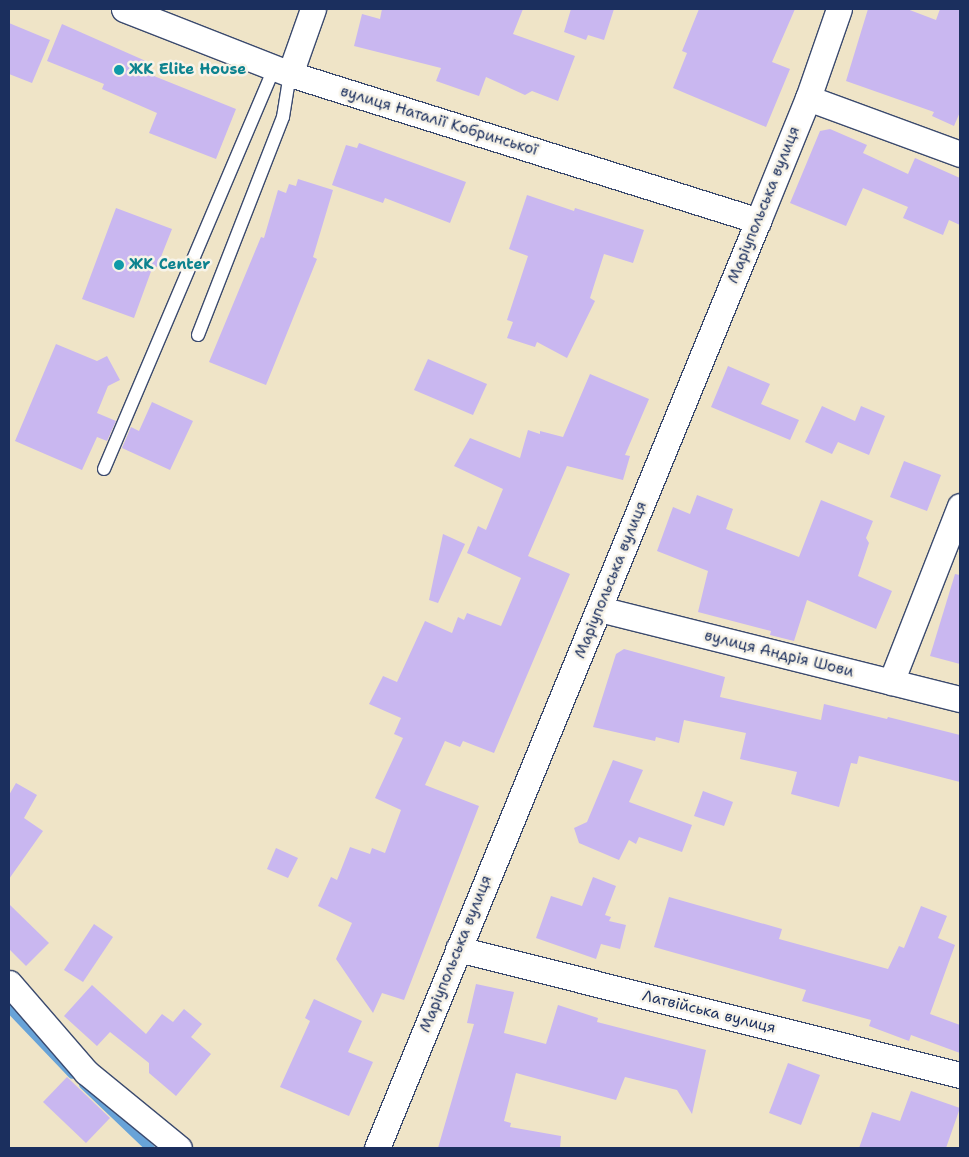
<!DOCTYPE html>
<html>
<head>
<meta charset="utf-8">
<style>
  body { margin:0 }
  #map { position:relative; width:969px; height:1157px; overflow:hidden; background:#efe4c7; font-family:"Shantell Sans",sans-serif }
  div>[style] { position:absolute }
  .stream>* { height:9px; margin:-4.5px; padding:0 4.5px; transform-origin:4.5px; border-radius:4.5px; background:#68a3d8 }
  .building>* { inset:0; background:#c9b7f0 }
  .roads { filter:drop-shadow(1px 0 #3b4a6e) drop-shadow(-1px 0 #3b4a6e) drop-shadow(0 1px #3b4a6e) drop-shadow(0 -1px #3b4a6e) }
  .service>* { height:12px; margin:-6px; padding:0 6px; transform-origin:6px; border-radius:6px; background:#fff }
  .minor>* { height:25px; margin:-12.5px; padding:0 12.5px; transform-origin:12.5px; border-radius:12.5px; background:#fff }
  .dots>* { width:14px; height:14px; translate:-50% -50%; box-sizing:border-box; border:2px solid #f7f3e8; border-radius:50% }
  span { translate:-50% -50%; white-space:nowrap; text-align:center; line-height:1.15; -webkit-text-stroke:5px #f7f3e8; paint-order:stroke }
  .culture-label { font-size:15px; color:#0d838f; font-weight:700 }
  .left { translate:0 -50%; text-align:left }
  .street-label { font-size:15px; color:#1b2f5e }
  .frame { position:absolute; inset:0; border:10px solid #1b2f5e; pointer-events:none }
</style>
</head>
<body>
<div id="map">
  <div class="stream">
    <i style="left:9px;top:1008px;width:91px;rotate:46.3deg"></i>
    <i style="left:83px;top:1084px;width:93px;rotate:43.7deg"></i>
  </div>
  <div class="building">
    <i style="clip-path:polygon(382px 9px,523px 9px,513px 34px,575px 56px,558px 101px,532px 91px,525px 95px,486px 77px,479px 96px,436px 81px,441px 68px,354px 46px,362px 14px,380px 19px)"></i>
    <i style="clip-path:polygon(571px 9px,614px 9px,604px 40px,588px 35px,586px 40px,564px 32px)"></i>
    <i style="clip-path:polygon(699px 9px,795px 9px,772px 62px,790px 69px,766px 127px,673px 88px,687px 53px,682px 51px)"></i>
    <i style="clip-path:polygon(868px 9px,907px 9px,936px 20px,940px 9px,960px 9px,960px 112px,954px 126px,932px 116px,934px 112px,846px 81px)"></i>
    <i style="clip-path:polygon(9px 23px,50px 40px,32px 83px,9px 74px)"></i>
    <i style="clip-path:polygon(62px 24px,148px 62px,144px 72px,236px 109px,216px 159px,149px 133px,157px 113px,102px 89px,104px 84px,47px 61px)"></i>
    <i style="clip-path:polygon(830px 129px,867px 145px,863px 153px,908px 174px,915px 158px,960px 178px,960px 225px,949px 220px,943px 235px,903px 218px,908px 207px,863px 188px,846px 226px,790px 203px,820px 131px)"></i>
    <i style="clip-path:polygon(359px 143px,466px 182px,450px 223px,385px 198px,383px 203px,332px 185px,346px 145px,357px 148px)"></i>
    <i style="clip-path:polygon(298px 179px,333px 190px,313px 257px,317px 259px,266px 385px,209px 362px,261px 237px,264px 238px,278px 190px,286px 193px,289px 184px,296px 186px)"></i>
    <i style="clip-path:polygon(527px 195px,574px 211px,575px 208px,644px 230px,633px 263px,604px 254px,590px 298px,595px 301px,567px 358px,537px 342px,535px 347px,507px 338px,513px 322px,507px 320px,528px 256px,509px 249px)"></i>
    <i style="clip-path:polygon(116px 208px,172px 229px,157px 267px,153px 266px,134px 318px,82px 299px)"></i>
    <i style="clip-path:polygon(56px 344px,97px 361px,107px 356px,120px 380px,108px 386px,97px 413px,116px 421px,107px 441px,97px 437px,82px 470px,15px 441px)"></i>
    <i style="clip-path:polygon(428px 359px,487px 384px,473px 415px,414px 390px)"></i>
    <i style="clip-path:polygon(728px 366px,770px 384px,761px 404px,799px 420px,790px 440px,711px 407px)"></i>
    <i style="clip-path:polygon(590px 374px,649px 399px,625px 455px,630px 456px,623px 480px,567px 466px,528px 556px,570px 574px,494px 753px,463px 741px,460px 747px,445px 741px,425px 785px,479px 806px,404px 1000px,382px 993px,373px 1013px,336px 959px,352px 923px,318px 906px,331px 877px,337px 880px,350px 847px,370px 854px,372px 848px,385px 853px,401px 810px,375px 798px,403px 738px,394px 734px,401px 718px,369px 704px,383px 676px,397px 682px,425px 621px,452px 633px,458px 617px,464px 620px,467px 613px,501px 626px,521px 578px,467px 553px,478px 526px,486px 530px,503px 489px,454px 466px,470px 438px,520px 458px,528px 430px,540px 434px,540px 431px,563px 437px)"></i>
    <i style="clip-path:polygon(152px 402px,193px 421px,170px 470px,122px 448px,131px 427px,139px 431px)"></i>
    <i style="clip-path:polygon(822px 406px,855px 421px,861px 406px,885px 416px,869px 455px,838px 442px,832px 454px,805px 442px)"></i>
    <i style="clip-path:polygon(904px 461px,941px 475px,927px 511px,890px 497px)"></i>
    <i style="clip-path:polygon(697px 495px,733px 509px,726px 529px,799px 557px,821px 500px,873px 521px,866px 538px,869px 543px,858px 576px,892px 591px,876px 629px,807px 600px,794px 641px,770px 635px,771px 631px,698px 612px,708px 571px,657px 551px,673px 507px,690px 514px)"></i>
    <i style="clip-path:polygon(443px 534px,465px 544px,438px 603px,429px 600px)"></i>
    <i style="clip-path:polygon(955px 574px,960px 575px,960px 664px,930px 656px)"></i>
    <i style="clip-path:polygon(624px 649px,725px 677px,720px 697px,821px 720px,824px 704px,887px 719px,888px 717px,960px 735px,960px 782px,859px 756px,857px 764px,851px 763px,839px 807px,791px 794px,797px 772px,740px 759px,746px 733px,684px 720px,679px 743px,656px 737px,655px 741px,593px 727px,616px 654px)"></i>
    <i style="clip-path:polygon(613px 760px,643px 770px,629px 802px,692px 825px,682px 852px,639px 837px,636px 844px,629px 840px,619px 860px,579px 843px,574px 828px,587px 822px)"></i>
    <i style="clip-path:polygon(16px 783px,37px 795px,24px 818px,43px 831px,9px 879px,9px 795px)"></i>
    <i style="clip-path:polygon(703px 791px,733px 802px,724px 826px,694px 816px)"></i>
    <i style="clip-path:polygon(276px 848px,298px 858px,288px 878px,267px 869px)"></i>
    <i style="clip-path:polygon(593px 877px,616px 886px,605px 915px,611px 917px,609px 921px,626px 925px,620px 949px,601px 944px,596px 959px,536px 938px,551px 896px,582px 906px)"></i>
    <i style="clip-path:polygon(669px 897px,782px 929px,779px 939px,888px 969px,899px 946px,904px 948px,921px 906px,947px 916px,938px 938px,955px 945px,930px 1014px,960px 1025px,960px 1053px,911px 1035px,909px 1041px,869px 1026px,871px 1020px,802px 1001px,806px 990px,654px 947px)"></i>
    <i style="clip-path:polygon(9px 904px,49px 943px,26px 966px,9px 949px)"></i>
    <i style="clip-path:polygon(94px 924px,113px 937px,83px 982px,64px 970px)"></i>
    <i style="clip-path:polygon(476px 984px,514px 992px,504px 1033px,546px 1044px,558px 1005px,598px 1018px,597px 1022px,706px 1050px,692px 1114px,677px 1090px,625px 1077px,616px 1100px,516px 1073px,504px 1121px,511px 1123px,510px 1127px,561px 1136px,560px 1148px,438px 1148px,474px 1024px,467px 1023px)"></i>
    <i style="clip-path:polygon(92px 985px,146px 1034px,162px 1014px,173px 1022px,184px 1009px,202px 1024px,191px 1037px,211px 1054px,176px 1096px,149px 1073px,149px 1063px,110px 1032px,97px 1046px,64px 1016px)"></i>
    <i style="clip-path:polygon(314px 999px,362px 1021px,348px 1052px,373px 1062px,349px 1116px,280px 1087px,310px 1021px,305px 1018px)"></i>
    <i style="clip-path:polygon(788px 1063px,820px 1075px,801px 1125px,769px 1113px)"></i>
    <i style="clip-path:polygon(67px 1077px,110px 1118px,86px 1143px,43px 1102px)"></i>
    <i style="clip-path:polygon(911px 1091px,960px 1108px,946px 1148px,859px 1148px,872px 1112px,900px 1121px)"></i>
  </div>
  <div class="roads">
    <div class="service">
      <i style="left:198px;top:335px;width:234px;rotate:-68.7deg"></i>
      <i style="left:283px;top:117px;width:44px;rotate:-80.8deg"></i>
      <i style="left:104px;top:469px;width:436px;rotate:-67deg"></i>
    </div>
    <div class="minor">
      <i style="left:124px;top:9px;width:178px;rotate:21.4deg"></i>
      <i style="left:290px;top:74px;width:491px;rotate:17.4deg"></i>
      <i style="left:290px;top:74px;width:69px;rotate:-70.5deg"></i>
      <i style="left:808px;top:98px;width:162px;rotate:20.2deg"></i>
      <i style="left:599px;top:609px;width:372px;rotate:14deg"></i>
      <i style="left:891px;top:682px;width:189px;rotate:-68.6deg"></i>
      <i style="left:458px;top:949px;width:518px;rotate:14.09deg"></i>
      <i style="left:9px;top:983px;width:118px;rotate:49.1deg"></i>
      <i style="left:86px;top:1072px;width:120px;rotate:39.3deg"></i>
      <i style="left:377px;top:1148px;width:1002px;rotate:-67.66deg"></i>
      <i style="left:758px;top:221px;width:133px;rotate:-67.9deg"></i>
      <i style="left:808px;top:98px;width:94px;rotate:-70.8deg"></i>
    </div>
  </div>
  <div class="dots">
    <i style="left:119px;top:70px;background:#0f9aa8"></i>
    <i style="left:119px;top:265px;background:#0f9aa8"></i>
  </div>
  <div class="culture-label">
    <span class="left" style="left:129px;top:70px">ЖК Elite House</span>
    <span class="left" style="left:129px;top:265px">ЖК Center</span>
  </div>
  <div class="street-label">
    <span style="left:439px;top:121px;rotate:17deg">вулиця Наталії Кобринської</span>
    <span style="left:764px;top:205px;rotate:-68deg">Маріупольська вулиця</span>
    <span style="left:611px;top:580px;rotate:-68deg">Маріупольська вулиця</span>
    <span style="left:779px;top:654px;rotate:14deg">вулиця Андрія Шови</span>
    <span style="left:456px;top:954px;rotate:-68deg">Маріупольська вулиця</span>
    <span style="left:709px;top:1012px;rotate:14deg">Латвійська вулиця</span>
  </div>
  <div class="frame"></div>
</div>
</body>
</html>
